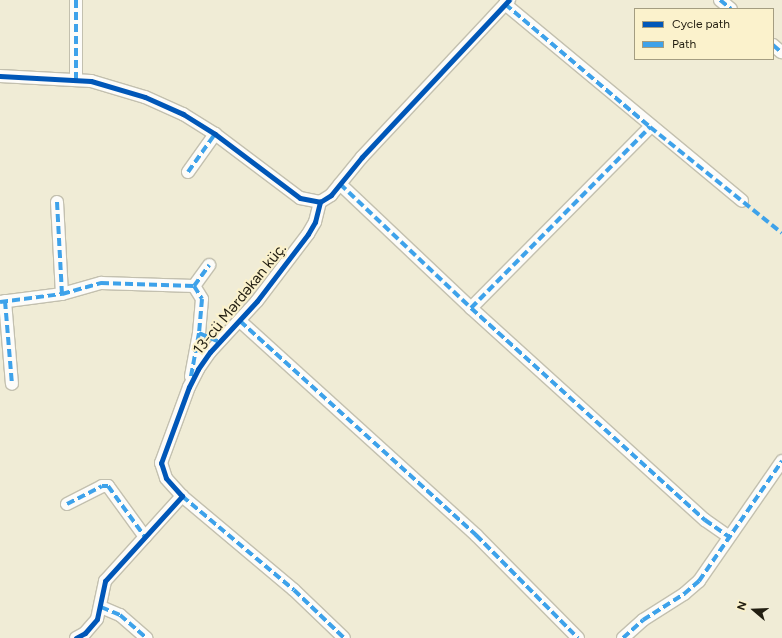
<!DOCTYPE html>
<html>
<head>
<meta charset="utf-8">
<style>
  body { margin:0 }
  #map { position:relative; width:782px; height:638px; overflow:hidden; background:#f0ecd6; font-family:Figtree,sans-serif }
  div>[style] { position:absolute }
  .roads { filter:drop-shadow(1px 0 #c3c0af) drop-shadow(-1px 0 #c3c0af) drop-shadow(0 1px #c3c0af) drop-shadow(0 -1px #c3c0af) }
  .minor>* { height:12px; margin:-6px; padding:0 6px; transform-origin:6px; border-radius:6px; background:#fdfcf9 }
  .quiet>* { height:4px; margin-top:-2px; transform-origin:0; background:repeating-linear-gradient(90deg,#3ea2ea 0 8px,transparent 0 12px) }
  .cycleway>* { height:5px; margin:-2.5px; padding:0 2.5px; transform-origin:2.5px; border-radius:2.5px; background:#0057b8 }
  span { translate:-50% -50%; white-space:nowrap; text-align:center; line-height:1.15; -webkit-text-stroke:4px #fbf2cc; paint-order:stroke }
  .street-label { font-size:15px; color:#221e11 }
  .legend { position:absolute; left:634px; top:8px; width:140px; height:52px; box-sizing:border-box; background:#fbf2cc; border:1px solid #a49d81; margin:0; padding:5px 7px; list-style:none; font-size:12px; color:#221e11 }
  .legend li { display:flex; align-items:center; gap:8px; height:20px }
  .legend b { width:20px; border:1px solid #a49d81 }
  .north { position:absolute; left:734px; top:590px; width:40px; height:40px; -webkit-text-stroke:3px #fbf2cc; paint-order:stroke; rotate:289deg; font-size:11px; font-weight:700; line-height:16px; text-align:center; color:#221e11 }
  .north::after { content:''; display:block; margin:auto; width:14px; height:18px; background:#221e11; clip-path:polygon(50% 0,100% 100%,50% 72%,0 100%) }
</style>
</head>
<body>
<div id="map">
  <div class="roads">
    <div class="minor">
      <i style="left:720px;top:0;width:14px;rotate:39deg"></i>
      <i style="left:505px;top:4px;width:308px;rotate:39.7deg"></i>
      <i style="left:773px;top:45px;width:11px;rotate:41deg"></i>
      <i style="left:0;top:76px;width:91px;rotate:3.1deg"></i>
      <i style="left:91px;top:81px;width:56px;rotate:16.5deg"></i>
      <i style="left:145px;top:97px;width:42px;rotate:24.1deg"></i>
      <i style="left:183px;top:114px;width:38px;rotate:32deg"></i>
      <i style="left:215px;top:134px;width:106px;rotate:37deg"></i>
      <i style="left:300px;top:198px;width:20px;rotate:11deg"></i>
      <i style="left:320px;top:202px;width:13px;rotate:-32deg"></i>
      <i style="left:331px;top:195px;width:49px;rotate:-50.8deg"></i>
      <i style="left:362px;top:157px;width:215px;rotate:-46.9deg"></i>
      <i style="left:76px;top:80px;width:80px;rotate:-90deg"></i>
      <i style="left:188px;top:172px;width:47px;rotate:-54.6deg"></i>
      <i style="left:340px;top:184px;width:180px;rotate:43.4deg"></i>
      <i style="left:471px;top:308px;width:316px;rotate:42.2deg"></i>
      <i style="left:705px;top:520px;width:29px;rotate:35deg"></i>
      <i style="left:57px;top:202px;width:92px;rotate:86.9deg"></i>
      <i style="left:194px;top:286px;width:26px;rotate:-54deg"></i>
      <i style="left:5px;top:301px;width:83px;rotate:85.2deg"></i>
      <i style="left:0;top:302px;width:63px;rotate:-7.4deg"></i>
      <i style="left:62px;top:294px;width:41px;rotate:-15.8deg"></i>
      <i style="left:101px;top:283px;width:93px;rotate:1.8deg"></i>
      <i style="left:194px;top:286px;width:15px;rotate:58deg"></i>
      <i style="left:202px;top:299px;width:34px;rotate:95deg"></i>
      <i style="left:199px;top:333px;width:44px;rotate:100.5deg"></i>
      <i style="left:471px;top:308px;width:255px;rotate:-45.3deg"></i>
      <i style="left:240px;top:321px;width:319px;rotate:42.2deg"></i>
      <i style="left:476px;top:535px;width:145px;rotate:45.3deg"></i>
      <i style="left:182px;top:496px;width:146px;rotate:40deg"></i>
      <i style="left:294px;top:590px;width:69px;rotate:43.8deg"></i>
      <i style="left:67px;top:504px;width:39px;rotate:-27deg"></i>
      <i style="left:102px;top:486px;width:6px"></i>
      <i style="left:108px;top:486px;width:63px;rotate:54deg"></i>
      <i style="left:101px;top:607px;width:21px;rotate:23deg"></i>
      <i style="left:120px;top:615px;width:35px;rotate:41deg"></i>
      <i style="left:76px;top:638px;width:10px;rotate:-29deg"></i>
      <i style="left:85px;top:633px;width:18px;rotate:-49deg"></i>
      <i style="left:97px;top:619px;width:39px;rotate:-78deg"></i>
      <i style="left:105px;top:581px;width:115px;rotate:-47.8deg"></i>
      <i style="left:182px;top:496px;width:24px;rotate:-132deg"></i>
      <i style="left:166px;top:478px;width:16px;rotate:-108deg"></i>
      <i style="left:161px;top:463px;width:81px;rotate:-69.8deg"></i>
      <i style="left:189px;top:387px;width:20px;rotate:-63deg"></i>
      <i style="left:198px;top:369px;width:21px;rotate:-55deg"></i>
      <i style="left:210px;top:352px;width:69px;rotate:-47.3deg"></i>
      <i style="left:257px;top:301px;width:84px;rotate:-52.7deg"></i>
      <i style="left:308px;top:234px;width:14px;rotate:-60deg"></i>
      <i style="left:315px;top:222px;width:21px;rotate:-76deg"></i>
      <i style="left:623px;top:638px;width:27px;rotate:-42deg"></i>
      <i style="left:643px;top:620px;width:49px;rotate:-32.4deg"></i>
      <i style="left:684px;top:594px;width:20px;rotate:-41deg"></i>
      <i style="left:699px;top:581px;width:146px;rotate:-55.3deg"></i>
    </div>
  </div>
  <div class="quiet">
    <i style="left:720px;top:0;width:14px;rotate:39deg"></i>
    <i style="left:505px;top:4px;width:190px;rotate:40.3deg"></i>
    <i style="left:650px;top:127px;width:169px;rotate:38.8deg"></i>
    <i style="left:773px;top:45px;width:11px;rotate:41deg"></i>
    <i style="left:76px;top:80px;width:80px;rotate:-90deg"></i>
    <i style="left:188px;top:172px;width:47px;rotate:-54.6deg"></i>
    <i style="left:340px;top:184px;width:180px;rotate:43.4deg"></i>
    <i style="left:471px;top:308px;width:316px;rotate:42.2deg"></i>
    <i style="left:705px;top:520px;width:29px;rotate:35deg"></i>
    <i style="left:57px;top:202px;width:92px;rotate:86.9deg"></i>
    <i style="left:194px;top:286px;width:26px;rotate:-54deg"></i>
    <i style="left:5px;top:301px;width:83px;rotate:85.2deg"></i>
    <i style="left:0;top:302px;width:63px;rotate:-7.4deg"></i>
    <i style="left:62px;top:294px;width:41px;rotate:-15.8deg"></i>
    <i style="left:101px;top:283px;width:93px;rotate:1.8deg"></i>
    <i style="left:194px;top:286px;width:15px;rotate:58deg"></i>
    <i style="left:202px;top:299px;width:34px;rotate:95deg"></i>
    <i style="left:199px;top:333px;width:44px;rotate:100.5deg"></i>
    <i style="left:471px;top:308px;width:255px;rotate:-45.3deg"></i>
    <i style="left:240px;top:321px;width:319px;rotate:42.2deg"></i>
    <i style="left:476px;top:535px;width:145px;rotate:45.3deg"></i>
    <i style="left:199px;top:333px;width:22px;rotate:24deg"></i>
    <i style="left:182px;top:496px;width:146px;rotate:40deg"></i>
    <i style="left:294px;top:590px;width:69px;rotate:43.8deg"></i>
    <i style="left:67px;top:504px;width:39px;rotate:-27deg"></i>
    <i style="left:102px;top:486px;width:6px"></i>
    <i style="left:108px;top:486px;width:63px;rotate:54deg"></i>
    <i style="left:101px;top:607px;width:21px;rotate:23deg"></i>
    <i style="left:120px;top:615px;width:35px;rotate:41deg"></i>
    <i style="left:623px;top:638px;width:27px;rotate:-42deg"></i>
    <i style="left:643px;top:620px;width:49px;rotate:-32.4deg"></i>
    <i style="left:684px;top:594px;width:20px;rotate:-41deg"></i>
    <i style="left:699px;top:581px;width:146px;rotate:-55.3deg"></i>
  </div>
  <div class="cycleway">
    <i style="left:0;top:76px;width:91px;rotate:3.1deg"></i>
    <i style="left:91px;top:81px;width:56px;rotate:16.5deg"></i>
    <i style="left:145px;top:97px;width:42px;rotate:24.1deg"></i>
    <i style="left:183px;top:114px;width:38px;rotate:32deg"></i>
    <i style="left:215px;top:134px;width:106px;rotate:37deg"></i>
    <i style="left:300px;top:198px;width:20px;rotate:11deg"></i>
    <i style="left:320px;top:202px;width:13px;rotate:-32deg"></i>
    <i style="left:331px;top:195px;width:49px;rotate:-50.8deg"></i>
    <i style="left:362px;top:157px;width:215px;rotate:-46.9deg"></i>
    <i style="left:76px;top:638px;width:10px;rotate:-29deg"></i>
    <i style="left:85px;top:633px;width:18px;rotate:-49deg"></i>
    <i style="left:97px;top:619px;width:39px;rotate:-78deg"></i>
    <i style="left:105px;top:581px;width:115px;rotate:-47.8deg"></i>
    <i style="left:182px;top:496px;width:24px;rotate:-132deg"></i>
    <i style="left:166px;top:478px;width:16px;rotate:-108deg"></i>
    <i style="left:161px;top:463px;width:81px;rotate:-69.8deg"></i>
    <i style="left:189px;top:387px;width:20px;rotate:-63deg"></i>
    <i style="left:198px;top:369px;width:21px;rotate:-55deg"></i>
    <i style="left:210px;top:352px;width:69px;rotate:-47.3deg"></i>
    <i style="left:257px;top:301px;width:84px;rotate:-52.7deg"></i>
    <i style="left:308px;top:234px;width:14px;rotate:-60deg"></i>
    <i style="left:315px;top:222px;width:21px;rotate:-76deg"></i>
  </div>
  <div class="street-label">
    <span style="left:240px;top:299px;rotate:-51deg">13-cü Mərdəkan küç.</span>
  </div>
  <ul class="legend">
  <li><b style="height:5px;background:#0057b8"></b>Cycle path</li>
  <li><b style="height:5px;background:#3ea2ea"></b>Path</li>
  </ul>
  <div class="north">N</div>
</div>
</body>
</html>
